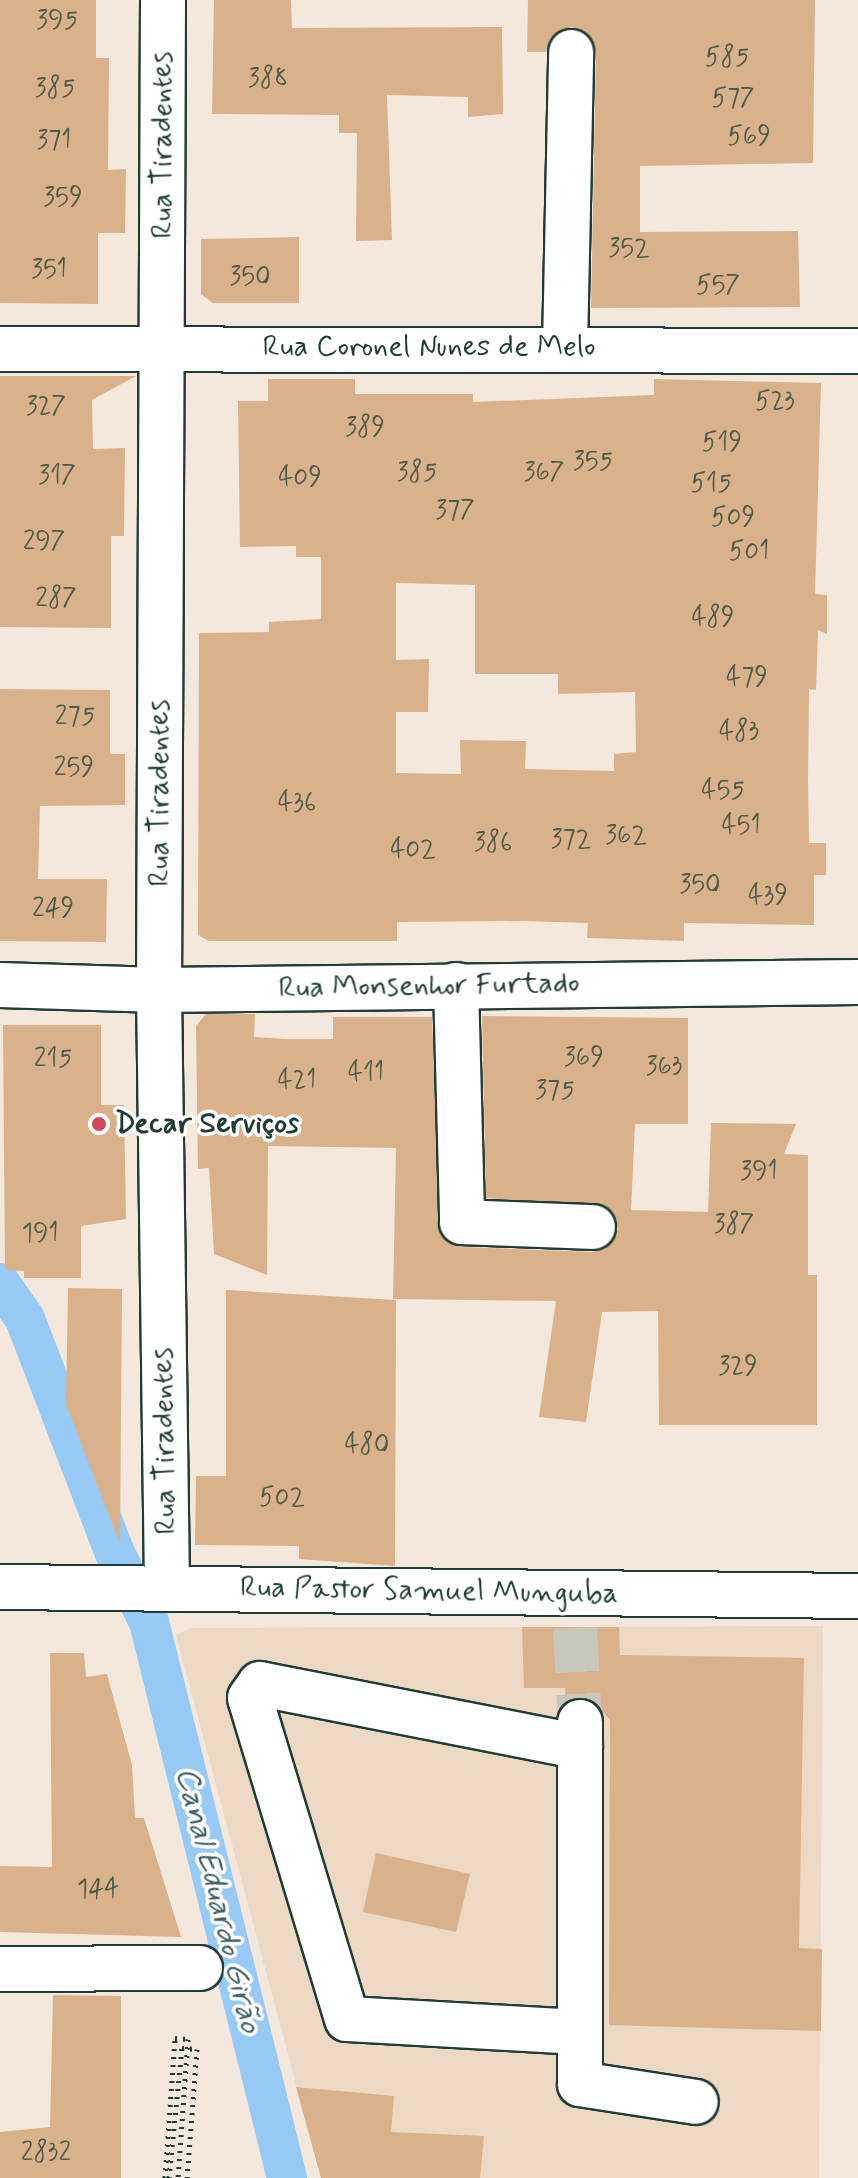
<!DOCTYPE html>
<html>
<head>
<meta charset="utf-8">
<style>
  body { margin:0 }
  #map { position:relative; width:858px; height:2178px; overflow:hidden; background:#f4e8dc; font-family:Mynerve,sans-serif }
  div>[style] { position:absolute }
  .built>* { inset:0; background:#ecd8c3 }
  .canal>* { height:40px; margin:-20px; padding:0 20px; transform-origin:20px; border-radius:20px; background:#96c9f3 }
  .building>* { inset:0; background:#d9b18a }
  .minor-tunnel>* { height:44px; margin-top:-22px; transform-origin:0; background:repeating-linear-gradient(90deg,#c9c6ba 0 44px,transparent 0 66px) }
  .path>* { height:5px; margin-top:-2.5px; transform-origin:0; background:repeating-linear-gradient(90deg,#1f3d34 0 2px,transparent 0 8px) }
  .roads { filter:drop-shadow(2px 0 #1f3d34) drop-shadow(-2px 0 #1f3d34) drop-shadow(0 2px #1f3d34) drop-shadow(0 -2px #1f3d34) }
  .minor>* { height:44px; margin:-22px; padding:0 22px; transform-origin:22px; border-radius:22px; background:#fff }
  .path-bridge>* { height:5px; margin-top:-2.5px; transform-origin:0; background:repeating-linear-gradient(90deg,#1f3d34 0 2px,transparent 0 8px) }
  .dots>* { width:22px; height:22px; translate:-50% -50%; box-sizing:border-box; border:4px solid #fff; border-radius:50% }
  span { translate:-50% -50%; white-space:nowrap; text-align:center; line-height:1.15; -webkit-text-stroke:7px #fff; paint-order:stroke }
  .number-label { font-size:26px; color:#4e5a4a }
  .number-label span { -webkit-text-stroke-width:0 }
  .street-label { font-size:30px; color:#1f3d34 }
  .poi-label { font-size:30px; color:#1f3d34; font-weight:700 }
  .left { translate:0 -50%; text-align:left }
  .water-label { font-size:32px; color:#3d6064; font-style:italic }
</style>
</head>
<body>
<div id="map">
  <div class="built">
    <i style="clip-path:polygon(823px 1626px,819px 2178px,321px 2178px,176px 1635px,191px 1628px)"></i>
  </div>
  <div class="canal">
    <i style="left:0;top:1283px;width:44px;rotate:55.2deg"></i>
    <i style="left:25px;top:1319px;width:251px;rotate:69deg"></i>
    <i style="left:115px;top:1553px;width:77px;rotate:63.8deg"></i>
    <i style="left:149px;top:1622px;width:573px;rotate:76.06deg"></i>
  </div>
  <div class="building">
    <i style="clip-path:polygon(0 0,96px 0,96px 58px,109px 58px,108px 170px,126px 169px,125px 233px,98px 233px,98px 304px,0 303px)"></i>
    <i style="clip-path:polygon(214px 0,291px 0,292px 28px,502px 27px,503px 114px,468px 117px,468px 97px,387px 95px,392px 240px,356px 241px,357px 133px,339px 133px,339px 115px,212px 114px)"></i>
    <i style="clip-path:polygon(528px 0,815px 0,813px 163px,640px 166px,640px 232px,798px 231px,800px 307px,591px 308px,596px 52px,585px 31px,571px 27px,550px 38px,546px 52px,527px 52px)"></i>
    <i style="clip-path:polygon(299px 237px,299px 303px,213px 303px,201px 294px,201px 239px)"></i>
    <i style="clip-path:polygon(0 376px,136px 376px,92px 400px,93px 449px,125px 448px,124px 536px,111px 536px,111px 628px,0 627px)"></i>
    <i style="clip-path:polygon(evenodd,268px 379px,355px 379px,355px 394px,473px 394px,473px 402px,654px 395px,654px 379px,821px 383px,815px 594px,827px 595px,827px 634px,818px 630px,816px 690px,809px 689px,808px 778px,809px 843px,826px 843px,826px 875px,814px 875px,814px 925px,684px 923px,684px 941px,587px 938px,588px 923px,525px 921px,397px 922px,397px 941px,209px 941px,198px 935px,199px 633px,269px 632px,269px 622px,321px 619px,321px 557px,296px 557px,296px 546px,240px 547px,238px 401px,268px 401px,268px 379px,396px 583px,475px 585px,475px 674px,558px 674px,558px 694px,635px 692px,636px 752px,614px 754px,614px 771px,525px 769px,526px 741px,460px 740px,461px 774px,396px 773px,396px 712px,428px 712px,429px 659px,396px 660px,396px 583px)"></i>
    <i style="clip-path:polygon(0 689px,110px 690px,110px 754px,125px 754px,125px 805px,40px 806px,38px 879px,107px 879px,106px 942px,0 941px)"></i>
    <i style="clip-path:polygon(206px 1014px,255px 1014px,254px 1037px,286px 1039px,333px 1039px,333px 1017px,432px 1017px,441px 1235px,461px 1247px,592px 1252px,605px 1249px,618px 1229px,606px 1206px,486px 1198px,482px 1016px,688px 1018px,688px 1124px,635px 1124px,631px 1210px,708px 1212px,711px 1123px,796px 1124px,784px 1154px,808px 1155px,808px 1275px,817px 1275px,817px 1425px,659px 1425px,658px 1311px,602px 1312px,586px 1422px,539px 1417px,556px 1301px,393px 1299px,396px 1148px,268px 1146px,267px 1275px,214px 1254px,209px 1168px,198px 1169px,196px 1026px)"></i>
    <i style="clip-path:polygon(3px 1025px,101px 1025px,101px 1105px,124px 1105px,126px 1219px,81px 1226px,81px 1278px,24px 1278px,24px 1271px,5px 1270px)"></i>
    <i style="clip-path:polygon(68px 1288px,122px 1289px,120px 1544px,66px 1404px)"></i>
    <i style="clip-path:polygon(226px 1290px,396px 1300px,395px 1566px,299px 1559px,299px 1546px,195px 1545px,196px 1476px,226px 1476px)"></i>
    <i style="clip-path:polygon(522px 1627px,619px 1627px,620px 1655px,804px 1658px,799px 1948px,822px 1949px,821px 2031px,609px 2025px,610px 1720px,592px 1700px,566px 1702px,565px 1688px,524px 1688px)"></i>
    <i style="clip-path:polygon(50px 1653px,84px 1653px,86px 1677px,107px 1674px,132px 1765px,135px 1818px,144px 1818px,181px 1937px,0 1932px,0 1866px,52px 1867px)"></i>
    <i style="clip-path:polygon(376px 1853px,470px 1874px,456px 1932px,363px 1912px)"></i>
    <i style="clip-path:polygon(53px 1995px,121px 1996px,121px 2178px,0 2178px,0 2132px,50px 2127px)"></i>
    <i style="clip-path:polygon(296px 2087px,394px 2096px,391px 2132px,484px 2136px,480px 2178px,321px 2178px)"></i>
  </div>
  <div class="minor-tunnel">
    <i style="left:575px;top:1628px;width:94px;rotate:87deg"></i>
  </div>
  <div class="path">
    <i style="left:165px;top:2178px;width:140px;rotate:-85.9deg"></i>
    <i style="left:175px;top:2038px;width:13px;rotate:4deg"></i>
    <i style="left:188px;top:2039px;width:139px;rotate:94.1deg"></i>
    <i style="left:169px;top:2178px;width:131px;rotate:-84.3deg"></i>
  </div>
  <div class="roads">
    <div class="minor">
      <i style="left:163px;top:0;width:990px;rotate:90.23deg"></i>
      <i style="left:159px;top:990px;width:596px;rotate:89.23deg"></i>
      <i style="left:565px;top:348px;width:296px;rotate:-88.8deg"></i>
      <i style="left:0;top:349px;width:858px;rotate:0.13deg"></i>
      <i style="left:0;top:985px;width:159px;rotate:1.8deg"></i>
      <i style="left:159px;top:990px;width:699px;rotate:-0.66deg"></i>
      <i style="left:456px;top:985px;width:237px;rotate:88.5deg"></i>
      <i style="left:462px;top:1222px;width:131px;rotate:2.2deg"></i>
      <i style="left:0;top:1587px;width:858px;rotate:0.6deg"></i>
      <i style="left:580px;top:1722px;width:362px;rotate:90deg"></i>
      <i style="left:580px;top:2084px;width:117px;rotate:8.8deg"></i>
      <i style="left:0;top:1969px;width:200px;rotate:-0.3deg"></i>
      <i style="left:579px;top:2032px;width:232px;rotate:-176.8deg"></i>
      <i style="left:347px;top:2019px;width:335px;rotate:-106.8deg"></i>
      <i style="left:250px;top:1698px;width:17px;rotate:-54deg"></i>
      <i style="left:260px;top:1684px;width:326px;rotate:11.1deg"></i>
    </div>
  </div>
  <div class="path-bridge">
    <i style="left:182px;top:2048px;width:15px;rotate:4deg"></i>
    <i style="left:197px;top:2049px;width:129px;rotate:94.4deg"></i>
  </div>
  <div class="dots">
    <i style="left:99px;top:1124px;background:#d1495b"></i>
  </div>
  <div class="number-label">
    <span style="left:57px;top:22px">395</span>
    <span style="left:727px;top:59px">585</span>
    <span style="left:268px;top:80px">388</span>
    <span style="left:55px;top:90px">385</span>
    <span style="left:733px;top:100px">577</span>
    <span style="left:749px;top:138px">569</span>
    <span style="left:54px;top:142px">371</span>
    <span style="left:63px;top:199px">359</span>
    <span style="left:629px;top:250px">352</span>
    <span style="left:49px;top:271px">351</span>
    <span style="left:250px;top:278px">350</span>
    <span style="left:718px;top:287px">557</span>
    <span style="left:775px;top:403px">523</span>
    <span style="left:46px;top:408px">327</span>
    <span style="left:365px;top:429px">389</span>
    <span style="left:722px;top:444px">519</span>
    <span style="left:593px;top:463px">355</span>
    <span style="left:417px;top:474px">385</span>
    <span style="left:544px;top:474px">367</span>
    <span style="left:57px;top:477px">317</span>
    <span style="left:300px;top:479px">409</span>
    <span style="left:711px;top:485px">515</span>
    <span style="left:455px;top:512px">377</span>
    <span style="left:733px;top:519px">509</span>
    <span style="left:44px;top:543px">297</span>
    <span style="left:749px;top:553px">501</span>
    <span style="left:56px;top:600px">287</span>
    <span style="left:713px;top:619px">489</span>
    <span style="left:747px;top:679px">479</span>
    <span style="left:75px;top:718px">275</span>
    <span style="left:739px;top:733px">483</span>
    <span style="left:74px;top:769px">259</span>
    <span style="left:723px;top:792px">455</span>
    <span style="left:297px;top:804px">436</span>
    <span style="left:741px;top:827px">451</span>
    <span style="left:626px;top:837px">362</span>
    <span style="left:571px;top:841px">372</span>
    <span style="left:493px;top:844px">386</span>
    <span style="left:413px;top:851px">402</span>
    <span style="left:700px;top:886px">350</span>
    <span style="left:768px;top:897px">439</span>
    <span style="left:53px;top:910px">249</span>
    <span style="left:584px;top:1059px">369</span>
    <span style="left:53px;top:1060px">215</span>
    <span style="left:664px;top:1068px">363</span>
    <span style="left:366px;top:1074px">411</span>
    <span style="left:297px;top:1082px">421</span>
    <span style="left:555px;top:1092px">375</span>
    <span style="left:759px;top:1173px">391</span>
    <span style="left:734px;top:1226px">387</span>
    <span style="left:40px;top:1235px">191</span>
    <span style="left:738px;top:1368px">329</span>
    <span style="left:367px;top:1446px">480</span>
    <span style="left:282px;top:1499px">502</span>
    <span style="left:98px;top:1891px">144</span>
    <span style="left:46px;top:2154px">2832</span>
  </div>
  <div class="street-label">
    <span style="left:163px;top:145px;rotate:-90deg">Rua Tiradentes</span>
    <span style="left:429px;top:347px">Rua Coronel Nunes de Melo</span>
    <span style="left:160px;top:793px;rotate:-90deg">Rua Tiradentes</span>
    <span style="left:429px;top:986px;rotate:-1deg">Rua Monsenhor Furtado</span>
    <span style="left:165px;top:1441px;rotate:-91deg">Rua Tiradentes</span>
    <span style="left:429px;top:1591px;rotate:1deg">Rua Pastor Samuel Munguba</span>
  </div>
  <div class="poi-label">
    <span class="left" style="left:115px;top:1124px">Decar Serviços</span>
  </div>
  <div class="water-label">
    <span style="left:218px;top:1900px;rotate:76deg">Canal Eduardo Girão</span>
  </div>
</div>
</body>
</html>
